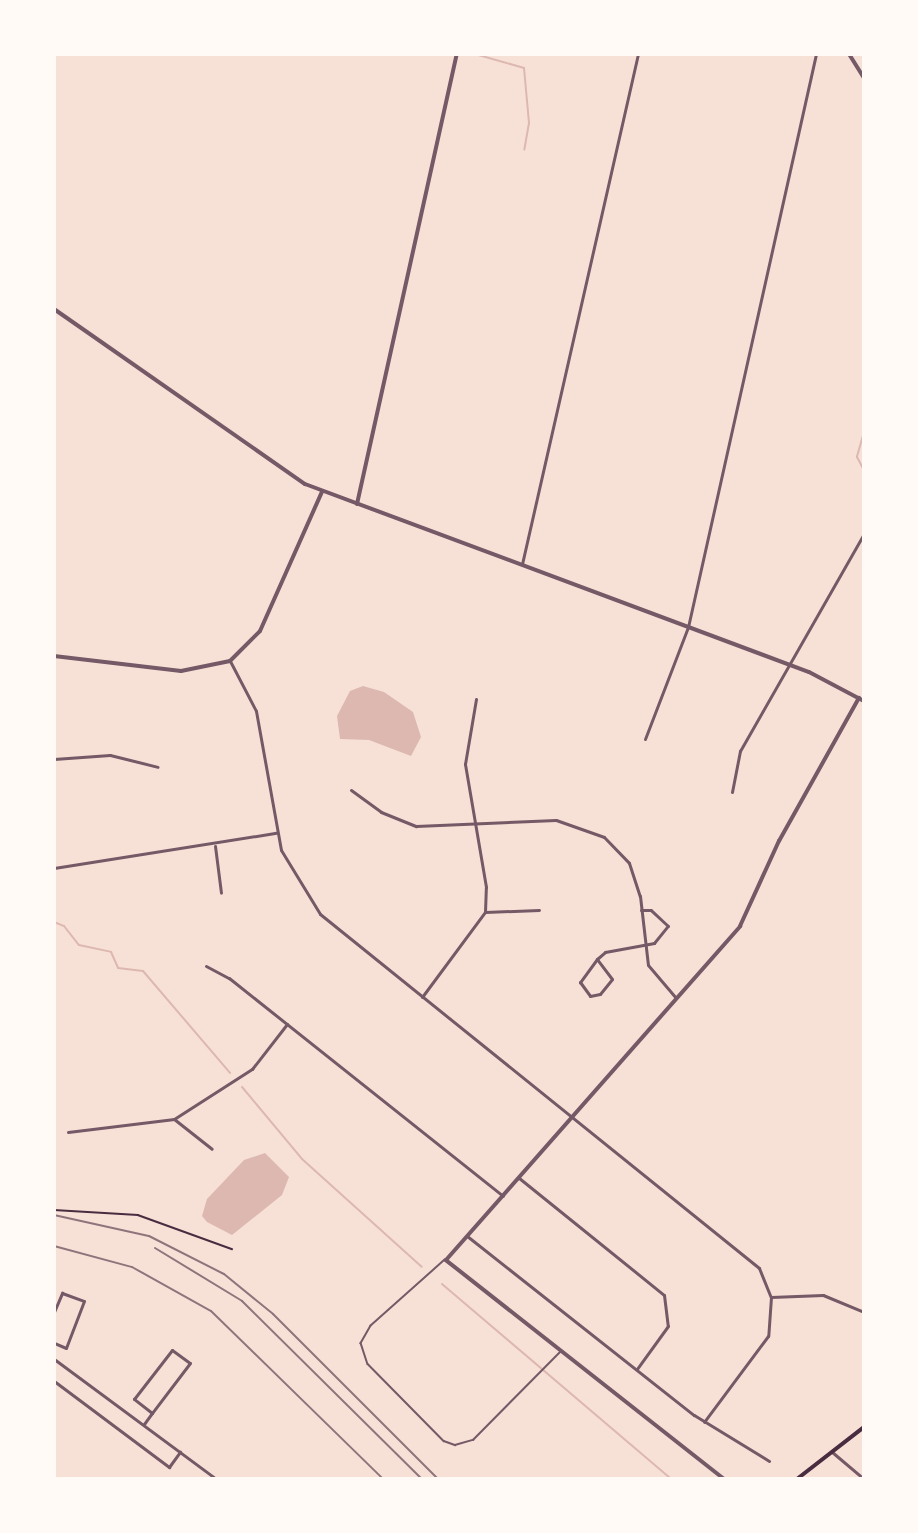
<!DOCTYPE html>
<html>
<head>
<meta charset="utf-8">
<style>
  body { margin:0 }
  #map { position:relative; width:918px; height:1533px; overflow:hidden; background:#f7e1d7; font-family:Manrope,sans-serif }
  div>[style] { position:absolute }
  .water>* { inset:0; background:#dcb8b0 }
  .stream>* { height:2px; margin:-1px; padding:0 1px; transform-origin:1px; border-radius:1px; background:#dcb8b0 }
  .path>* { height:1.5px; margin:-0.75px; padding:0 0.75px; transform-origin:0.75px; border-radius:0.75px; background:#4a2c40 }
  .service>* { height:1.5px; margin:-0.75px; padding:0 0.75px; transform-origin:0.75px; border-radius:0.75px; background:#755966 }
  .minor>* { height:3px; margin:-1.5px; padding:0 1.5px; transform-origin:1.5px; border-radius:1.5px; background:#755966 }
  .tertiary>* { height:4px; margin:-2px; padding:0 2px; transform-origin:2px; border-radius:2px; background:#755966 }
  .secondary>* { height:4px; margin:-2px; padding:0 2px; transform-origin:2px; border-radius:2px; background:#4a2c40 }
  .rail>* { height:2px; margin:-1px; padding:0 1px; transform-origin:1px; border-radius:1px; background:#8f747c }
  span { translate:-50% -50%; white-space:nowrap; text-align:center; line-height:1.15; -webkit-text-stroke:6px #fffaf5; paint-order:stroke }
  .frame { position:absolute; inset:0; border:56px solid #fffaf5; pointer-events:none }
</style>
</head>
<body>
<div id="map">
  <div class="water">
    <i style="clip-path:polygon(363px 686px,384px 692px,413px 712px,421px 737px,411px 756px,369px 740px,340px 739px,337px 716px,350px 691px)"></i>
    <i style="clip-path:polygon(265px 1153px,289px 1177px,282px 1195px,232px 1235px,207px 1222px,202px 1216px,207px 1199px,244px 1160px)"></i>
  </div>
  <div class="stream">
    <i style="left:475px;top:54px;width:51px;rotate:15.9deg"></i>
    <i style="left:524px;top:68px;width:55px;rotate:84.8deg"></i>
    <i style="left:529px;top:123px;width:27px;rotate:100deg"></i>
    <i style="left:864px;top:432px;width:26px;rotate:106deg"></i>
    <i style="left:857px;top:457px;width:15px;rotate:62deg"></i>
    <i style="left:54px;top:922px;width:11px;rotate:22deg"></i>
    <i style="left:64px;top:926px;width:24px;rotate:52deg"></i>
    <i style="left:79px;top:945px;width:33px;rotate:12deg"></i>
    <i style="left:111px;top:952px;width:17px;rotate:66deg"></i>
    <i style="left:118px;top:968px;width:25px;rotate:7deg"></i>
    <i style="left:143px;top:971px;width:134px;rotate:49.5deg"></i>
    <i style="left:242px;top:1087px;width:94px;rotate:50.2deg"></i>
    <i style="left:302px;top:1159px;width:161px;rotate:42deg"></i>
    <i style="left:442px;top:1284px;width:301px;rotate:40.4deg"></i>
  </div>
  <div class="path">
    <i style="left:54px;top:1210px;width:84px;rotate:3.4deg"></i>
    <i style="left:138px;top:1215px;width:100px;rotate:19.9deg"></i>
  </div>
  <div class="service">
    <i style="left:445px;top:1260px;width:99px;rotate:138.3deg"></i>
    <i style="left:371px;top:1326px;width:20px;rotate:120deg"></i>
    <i style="left:361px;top:1343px;width:22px;rotate:72deg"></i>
    <i style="left:368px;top:1364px;width:108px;rotate:45.4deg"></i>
    <i style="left:444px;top:1441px;width:12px;rotate:20deg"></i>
    <i style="left:455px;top:1445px;width:19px;rotate:-16deg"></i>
    <i style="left:473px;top:1440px;width:124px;rotate:-45.3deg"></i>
  </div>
  <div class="minor">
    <i style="left:522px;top:564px;width:523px;rotate:-77.19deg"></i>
    <i style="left:230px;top:661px;width:56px;rotate:62.5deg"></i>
    <i style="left:256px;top:711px;width:141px;rotate:79.8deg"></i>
    <i style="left:281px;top:850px;width:75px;rotate:58.6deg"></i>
    <i style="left:320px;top:914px;width:564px;rotate:38.88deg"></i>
    <i style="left:759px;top:1268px;width:31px;rotate:68deg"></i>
    <i style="left:771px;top:1297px;width:39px;rotate:94deg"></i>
    <i style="left:768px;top:1336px;width:107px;rotate:126.7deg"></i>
    <i style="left:645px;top:739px;width:120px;rotate:-69deg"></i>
    <i style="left:688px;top:627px;width:587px;rotate:-77.41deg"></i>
    <i style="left:54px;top:759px;width:56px;rotate:-4.1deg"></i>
    <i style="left:110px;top:755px;width:49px;rotate:14deg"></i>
    <i style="left:351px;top:790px;width:37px;rotate:36deg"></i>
    <i style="left:381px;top:812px;width:38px;rotate:22deg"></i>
    <i style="left:416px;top:826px;width:140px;rotate:-2.5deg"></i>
    <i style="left:556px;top:820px;width:51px;rotate:19.5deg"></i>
    <i style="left:604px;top:837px;width:36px;rotate:46deg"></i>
    <i style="left:629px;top:863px;width:35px;rotate:72deg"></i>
    <i style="left:640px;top:896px;width:69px;rotate:83.4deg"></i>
    <i style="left:648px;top:965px;width:43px;rotate:49.7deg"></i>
    <i style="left:732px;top:792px;width:42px;rotate:-79deg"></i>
    <i style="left:740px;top:751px;width:250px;rotate:-60.3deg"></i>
    <i style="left:215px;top:846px;width:47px;rotate:82.7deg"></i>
    <i style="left:54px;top:868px;width:225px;rotate:-9deg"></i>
    <i style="left:485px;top:912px;width:54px;rotate:-2.1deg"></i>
    <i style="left:597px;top:959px;width:29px;rotate:126deg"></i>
    <i style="left:580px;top:982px;width:17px;rotate:54deg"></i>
    <i style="left:590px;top:996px;width:10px;rotate:-11deg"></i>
    <i style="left:600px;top:994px;width:19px;rotate:-51deg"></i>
    <i style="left:612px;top:979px;width:25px;rotate:-127deg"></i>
    <i style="left:597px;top:959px;width:11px;rotate:-41deg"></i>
    <i style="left:605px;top:952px;width:50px;rotate:-10.4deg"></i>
    <i style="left:654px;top:943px;width:22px;rotate:-51deg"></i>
    <i style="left:668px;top:926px;width:23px;rotate:-137deg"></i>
    <i style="left:651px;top:910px;width:10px;rotate:180deg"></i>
    <i style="left:206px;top:966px;width:26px;rotate:28deg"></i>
    <i style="left:229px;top:978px;width:350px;rotate:38.5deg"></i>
    <i style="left:422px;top:997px;width:106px;rotate:-53.5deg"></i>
    <i style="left:485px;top:912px;width:25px;rotate:-88deg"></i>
    <i style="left:486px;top:887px;width:125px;rotate:-99.7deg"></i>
    <i style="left:465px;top:764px;width:66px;rotate:-80.4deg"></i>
    <i style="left:174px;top:1119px;width:93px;rotate:-32.7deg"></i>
    <i style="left:252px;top:1069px;width:57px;rotate:-52.1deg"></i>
    <i style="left:68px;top:1132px;width:107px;rotate:-7deg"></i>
    <i style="left:174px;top:1119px;width:48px;rotate:38.3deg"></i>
    <i style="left:519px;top:1178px;width:186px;rotate:38.9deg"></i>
    <i style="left:664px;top:1295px;width:31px;rotate:83deg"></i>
    <i style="left:668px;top:1326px;width:53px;rotate:125.8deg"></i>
    <i style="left:467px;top:1236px;width:289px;rotate:38.3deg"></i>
    <i style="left:694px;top:1415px;width:88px;rotate:31.5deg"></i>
    <i style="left:771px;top:1297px;width:52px;rotate:-2.2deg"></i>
    <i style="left:823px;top:1295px;width:44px;rotate:22.5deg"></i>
    <i style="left:54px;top:1312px;width:21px;rotate:-67deg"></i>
    <i style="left:62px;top:1293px;width:23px;rotate:20deg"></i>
    <i style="left:84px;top:1301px;width:50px;rotate:111deg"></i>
    <i style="left:66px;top:1348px;width:13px;rotate:-157deg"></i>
    <i style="left:54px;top:1359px;width:202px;rotate:36.5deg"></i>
    <i style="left:54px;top:1381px;width:144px;rotate:36.8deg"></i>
    <i style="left:169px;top:1467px;width:19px;rotate:-54deg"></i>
    <i style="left:144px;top:1424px;width:14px;rotate:-54deg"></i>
    <i style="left:152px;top:1413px;width:23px;rotate:-142deg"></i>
    <i style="left:134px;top:1399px;width:62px;rotate:-52.2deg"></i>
    <i style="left:172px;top:1350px;width:22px;rotate:36deg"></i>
    <i style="left:190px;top:1363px;width:63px;rotate:127.2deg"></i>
    <i style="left:832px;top:1452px;width:42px;rotate:40.2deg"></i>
  </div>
  <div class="tertiary">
    <i style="left:849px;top:54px;width:28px;rotate:58deg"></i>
    <i style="left:54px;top:309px;width:306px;rotate:34.9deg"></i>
    <i style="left:305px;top:484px;width:538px;rotate:20.46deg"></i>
    <i style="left:809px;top:672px;width:62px;rotate:27.8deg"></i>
    <i style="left:357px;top:504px;width:461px;rotate:-77.5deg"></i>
    <i style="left:54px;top:656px;width:128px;rotate:6.7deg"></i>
    <i style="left:181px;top:671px;width:50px;rotate:-11.5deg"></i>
    <i style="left:230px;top:661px;width:42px;rotate:-45deg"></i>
    <i style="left:260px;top:631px;width:152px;rotate:-66deg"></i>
    <i style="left:724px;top:1479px;width:354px;rotate:-141.8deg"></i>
    <i style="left:446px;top:1260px;width:445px;rotate:-48.6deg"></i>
    <i style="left:740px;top:926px;width:94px;rotate:-65.4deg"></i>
    <i style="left:779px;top:841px;width:164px;rotate:-60.8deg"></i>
  </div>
  <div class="secondary">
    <i style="left:797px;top:1479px;width:85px;rotate:-37.8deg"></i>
  </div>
  <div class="rail">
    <i style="left:54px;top:1215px;width:97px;rotate:12.5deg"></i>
    <i style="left:149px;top:1236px;width:84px;rotate:26.9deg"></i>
    <i style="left:224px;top:1274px;width:63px;rotate:39.2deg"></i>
    <i style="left:273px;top:1314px;width:233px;rotate:45deg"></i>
    <i style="left:54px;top:1246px;width:81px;rotate:15.1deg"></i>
    <i style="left:132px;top:1267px;width:90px;rotate:29.1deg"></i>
    <i style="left:211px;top:1311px;width:240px;rotate:44.3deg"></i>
    <i style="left:155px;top:1248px;width:102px;rotate:31.3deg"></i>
    <i style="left:242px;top:1301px;width:253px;rotate:44.7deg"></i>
  </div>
  <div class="frame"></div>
</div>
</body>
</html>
